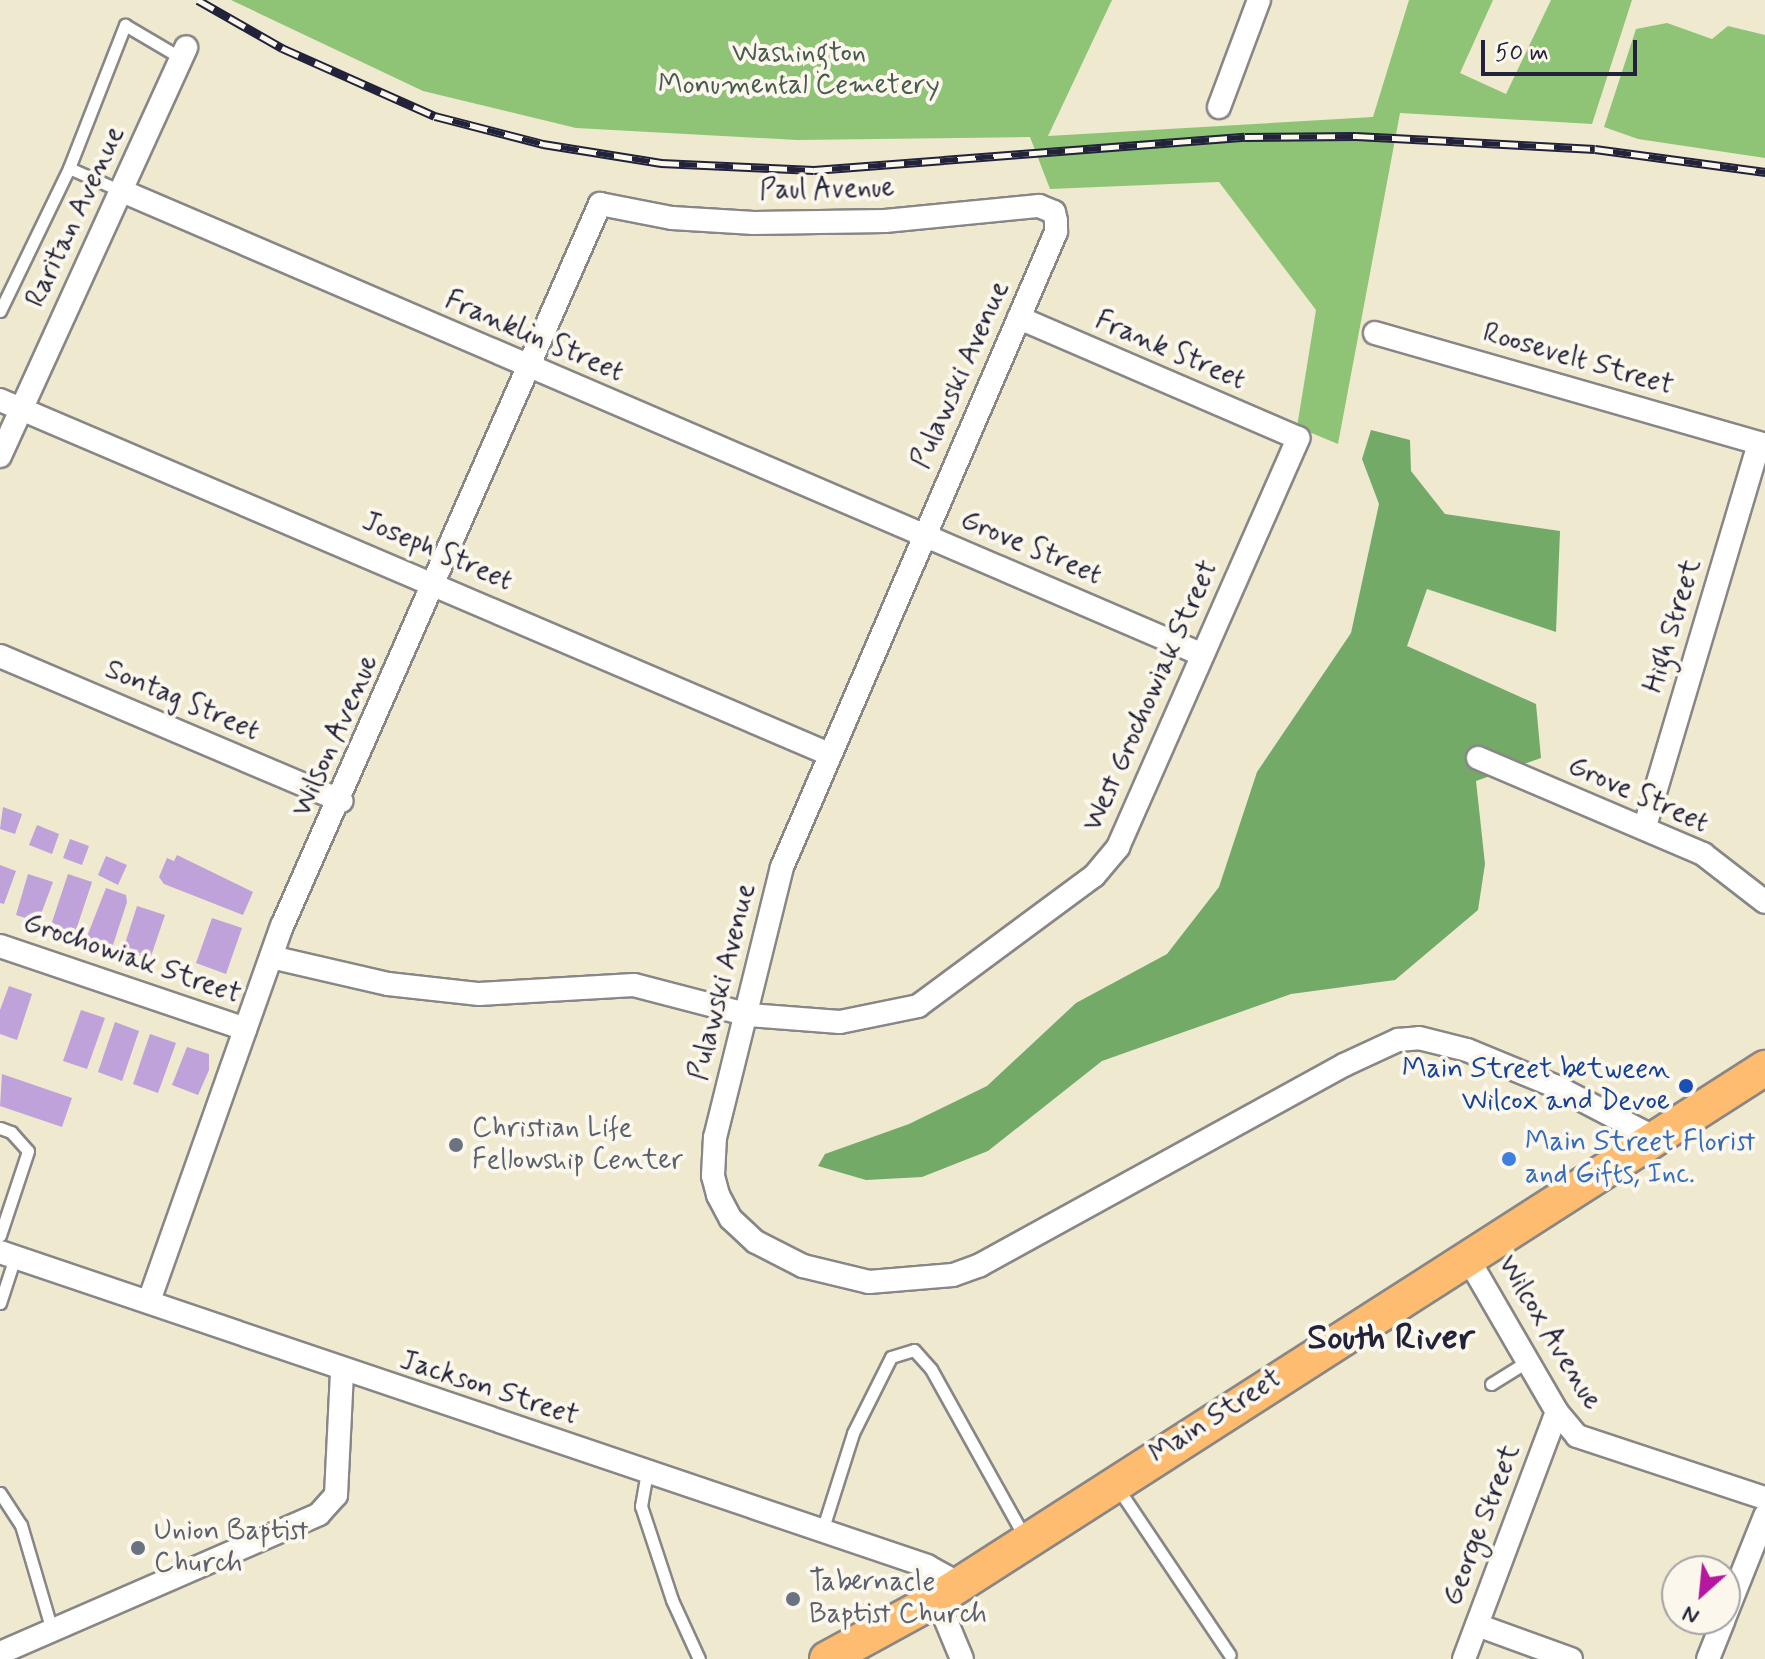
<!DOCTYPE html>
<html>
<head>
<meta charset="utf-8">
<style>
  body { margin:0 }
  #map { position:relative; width:1765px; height:1659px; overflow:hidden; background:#efe9d0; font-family:Mynerve,sans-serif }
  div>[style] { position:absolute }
  .green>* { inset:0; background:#8fc477 }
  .forest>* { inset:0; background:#73aa68 }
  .building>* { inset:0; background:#bea2d9 }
  .roads { filter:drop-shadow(2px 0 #888686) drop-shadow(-2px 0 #888686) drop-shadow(0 2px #888686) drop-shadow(0 -2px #888686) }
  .service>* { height:11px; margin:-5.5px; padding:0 5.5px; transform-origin:5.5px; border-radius:5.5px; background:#fff }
  .minor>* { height:22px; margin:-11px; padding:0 11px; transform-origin:11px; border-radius:11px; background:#fff }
  .primary>* { height:34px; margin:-17px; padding:0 17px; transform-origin:17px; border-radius:17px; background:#febc70 }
  .rail>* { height:9px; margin-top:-4.5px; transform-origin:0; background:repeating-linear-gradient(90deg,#fbf7ec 0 18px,#22223b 0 36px); box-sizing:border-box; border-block:2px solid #22223b }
  .dots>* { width:22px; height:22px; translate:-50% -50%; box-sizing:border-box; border:4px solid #fbf7ec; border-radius:50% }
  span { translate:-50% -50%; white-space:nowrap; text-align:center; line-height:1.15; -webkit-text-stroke:8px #fbf7ec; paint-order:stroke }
  .park-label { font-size:28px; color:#485b50 }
  .street-label { font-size:28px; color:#22223b }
  .transit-label { font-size:28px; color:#164399 }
  .right { translate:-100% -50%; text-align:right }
  .worship-label { font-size:28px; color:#5b616d }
  .left { translate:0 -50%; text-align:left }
  .shop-label { font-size:28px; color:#366cbe }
  .district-label { font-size:36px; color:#22223b; font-weight:700 }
  .north { position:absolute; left:1661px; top:1555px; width:80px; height:80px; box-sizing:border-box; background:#fbf7ec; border:2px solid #a4a2a5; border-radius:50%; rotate:207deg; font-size:22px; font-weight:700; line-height:32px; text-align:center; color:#22223b }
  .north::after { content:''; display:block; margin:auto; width:28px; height:36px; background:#b5179e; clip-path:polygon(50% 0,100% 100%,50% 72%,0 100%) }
  .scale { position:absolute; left:1481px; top:40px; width:156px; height:36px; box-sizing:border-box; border:4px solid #22223b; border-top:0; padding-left:10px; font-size:24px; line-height:28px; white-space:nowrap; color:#22223b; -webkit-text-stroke:6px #fbf7ec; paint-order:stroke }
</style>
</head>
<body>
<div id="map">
  <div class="green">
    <i style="clip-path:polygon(231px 0,1112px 0,1048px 136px,1373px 117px,1409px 0,1493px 0,1460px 73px,1506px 94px,1551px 0,1632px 0,1592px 124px,1400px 113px,1338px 444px,1297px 427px,1316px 310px,1219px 182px,1050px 189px,1030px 137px,797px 140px,576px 128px,423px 91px)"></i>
    <i style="clip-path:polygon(1667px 23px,1712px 39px,1728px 26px,1765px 35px,1765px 158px,1638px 139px,1604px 127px,1636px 29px)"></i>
  </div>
  <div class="forest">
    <i style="clip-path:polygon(1371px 430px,1410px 440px,1411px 471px,1445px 514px,1560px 531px,1556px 632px,1427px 589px,1407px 646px,1536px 704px,1541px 758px,1476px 781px,1485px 864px,1478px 910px,1395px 980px,1291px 994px,1102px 1061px,988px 1151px,922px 1177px,866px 1180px,818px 1166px,825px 1154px,909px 1124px,987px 1086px,1076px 1003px,1167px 954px,1219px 887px,1257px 772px,1351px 633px,1379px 504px,1362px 459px)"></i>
  </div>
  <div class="building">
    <i style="clip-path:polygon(3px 807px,22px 814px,15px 834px,0 829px)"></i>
    <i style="clip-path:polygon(37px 825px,59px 834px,52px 854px,29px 845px)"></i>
    <i style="clip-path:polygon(70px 839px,89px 846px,82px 865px,63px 858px)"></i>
    <i style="clip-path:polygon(177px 855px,253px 892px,243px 915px,164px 884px,159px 877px,167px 858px,174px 861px)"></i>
    <i style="clip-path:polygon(106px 856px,127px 865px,118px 885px,98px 875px)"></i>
    <i style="clip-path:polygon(0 865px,16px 871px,4px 904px,0 903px)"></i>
    <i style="clip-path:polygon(28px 874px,53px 882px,38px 922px,16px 915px)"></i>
    <i style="clip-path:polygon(68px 874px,92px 882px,75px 933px,51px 925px)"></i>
    <i style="clip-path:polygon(106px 888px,126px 895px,127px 902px,112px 948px,86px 939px)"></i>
    <i style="clip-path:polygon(137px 906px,165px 915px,150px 959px,123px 950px)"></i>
    <i style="clip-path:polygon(212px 918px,242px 928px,226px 974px,196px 963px)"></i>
    <i style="clip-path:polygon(9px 986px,32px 994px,17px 1040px,0 1034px,0 1010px)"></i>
    <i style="clip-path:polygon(81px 1010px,105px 1018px,87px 1069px,63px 1061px)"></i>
    <i style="clip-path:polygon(115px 1022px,139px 1031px,122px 1081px,98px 1072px)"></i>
    <i style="clip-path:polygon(150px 1034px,176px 1043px,158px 1093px,133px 1084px)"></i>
    <i style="clip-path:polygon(187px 1047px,209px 1054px,209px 1070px,198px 1095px,172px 1085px)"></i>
    <i style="clip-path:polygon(2px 1074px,72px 1098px,62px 1127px,0 1106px)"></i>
  </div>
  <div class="roads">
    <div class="service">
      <i style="left:69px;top:168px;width:154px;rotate:-68.6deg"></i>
      <i style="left:125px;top:25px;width:65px;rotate:30.5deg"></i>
      <i style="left:0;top:311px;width:159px;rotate:-64.2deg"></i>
      <i style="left:69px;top:168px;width:57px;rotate:23.9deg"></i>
      <i style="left:0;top:1128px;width:12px;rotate:20deg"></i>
      <i style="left:11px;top:1132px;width:25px;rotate:48deg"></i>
      <i style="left:28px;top:1151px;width:89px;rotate:108.4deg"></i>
      <i style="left:0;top:1303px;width:48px;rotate:-71.9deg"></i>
      <i style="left:1491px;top:1384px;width:44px;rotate:-31.9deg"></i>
      <i style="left:647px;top:1472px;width:35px;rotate:100deg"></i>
      <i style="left:641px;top:1506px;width:99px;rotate:71.7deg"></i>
      <i style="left:672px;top:1600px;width:65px;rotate:65.4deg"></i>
      <i style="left:1117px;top:1487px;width:202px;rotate:56.1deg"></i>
      <i style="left:0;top:1493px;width:38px;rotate:57deg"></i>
      <i style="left:21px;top:1525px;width:109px;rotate:73.6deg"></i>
      <i style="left:822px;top:1531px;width:103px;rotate:-72.4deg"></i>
      <i style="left:853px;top:1433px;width:85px;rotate:-63.4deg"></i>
      <i style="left:891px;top:1357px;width:24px;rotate:-17deg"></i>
      <i style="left:914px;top:1350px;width:25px;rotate:48deg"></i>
      <i style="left:931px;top:1369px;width:196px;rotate:60.9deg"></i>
    </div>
    <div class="minor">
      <i style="left:1219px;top:107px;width:114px;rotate:-69.5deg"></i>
      <i style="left:122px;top:191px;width:1176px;rotate:23.23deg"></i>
      <i style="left:1375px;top:333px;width:406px;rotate:16deg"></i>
      <i style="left:0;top:400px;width:901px;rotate:23.12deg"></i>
      <i style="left:0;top:456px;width:449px;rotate:-65.5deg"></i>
      <i style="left:0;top:656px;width:371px;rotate:23deg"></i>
      <i style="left:1478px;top:758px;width:245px;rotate:23.1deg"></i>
      <i style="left:1703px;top:854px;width:78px;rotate:37.7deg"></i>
      <i style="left:1645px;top:826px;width:399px;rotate:-73.4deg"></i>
      <i style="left:0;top:946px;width:259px;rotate:18.7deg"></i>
      <i style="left:271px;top:957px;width:120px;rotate:13deg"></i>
      <i style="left:388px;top:984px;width:92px;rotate:6.3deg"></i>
      <i style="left:479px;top:994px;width:155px;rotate:-3.3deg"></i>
      <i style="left:634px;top:985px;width:119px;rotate:14.6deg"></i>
      <i style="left:749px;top:1015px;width:91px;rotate:4.4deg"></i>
      <i style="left:840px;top:1022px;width:80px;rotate:-11.6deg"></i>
      <i style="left:918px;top:1006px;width:219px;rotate:-36.5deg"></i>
      <i style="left:1094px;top:876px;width:38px;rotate:-50deg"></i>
      <i style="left:1118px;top:847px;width:447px;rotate:-66.2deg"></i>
      <i style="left:1298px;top:438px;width:304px;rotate:-156.7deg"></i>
      <i style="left:0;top:1252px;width:979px;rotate:18.71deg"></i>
      <i style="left:927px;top:1566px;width:37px;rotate:29deg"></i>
      <i style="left:1466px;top:1255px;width:181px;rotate:59.9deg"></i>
      <i style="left:1557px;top:1412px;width:31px;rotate:50deg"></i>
      <i style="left:1577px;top:1436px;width:198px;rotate:18.3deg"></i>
      <i style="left:149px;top:1301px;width:398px;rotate:-70.5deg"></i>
      <i style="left:282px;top:926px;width:789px;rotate:-66.23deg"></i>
      <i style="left:600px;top:204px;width:73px;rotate:11deg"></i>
      <i style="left:672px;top:218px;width:82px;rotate:3.5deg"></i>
      <i style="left:754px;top:223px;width:131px;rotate:-0.9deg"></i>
      <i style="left:885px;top:221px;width:155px;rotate:-5.6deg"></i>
      <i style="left:1039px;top:206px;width:16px;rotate:22deg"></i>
      <i style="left:1054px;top:212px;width:9px;rotate:77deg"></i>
      <i style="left:1056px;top:221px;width:11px;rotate:90deg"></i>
      <i style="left:1056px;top:232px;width:692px;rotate:113.34deg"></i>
      <i style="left:782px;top:867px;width:278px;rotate:103.9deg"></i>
      <i style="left:715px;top:1137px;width:39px;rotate:93deg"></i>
      <i style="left:713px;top:1176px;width:20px;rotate:75deg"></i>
      <i style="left:718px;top:1195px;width:27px;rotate:62deg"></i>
      <i style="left:731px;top:1219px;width:34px;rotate:43deg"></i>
      <i style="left:756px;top:1242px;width:53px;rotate:27.1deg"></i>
      <i style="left:803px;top:1266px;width:68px;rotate:13.6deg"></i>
      <i style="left:869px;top:1282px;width:84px;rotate:-4.8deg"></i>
      <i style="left:953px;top:1275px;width:29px;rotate:-20deg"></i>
      <i style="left:980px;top:1265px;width:415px;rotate:-28.8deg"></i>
      <i style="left:1344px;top:1065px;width:60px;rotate:-24.8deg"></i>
      <i style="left:1398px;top:1040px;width:21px;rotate:-5deg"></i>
      <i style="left:1419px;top:1038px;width:49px;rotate:14deg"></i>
      <i style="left:1467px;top:1050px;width:97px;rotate:22.3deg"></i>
      <i style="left:1557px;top:1087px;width:110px;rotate:27.5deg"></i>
      <i style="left:937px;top:1599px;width:65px;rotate:67.4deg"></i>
      <i style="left:1725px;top:1616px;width:108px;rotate:-68.2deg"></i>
      <i style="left:1477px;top:1625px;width:100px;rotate:19.9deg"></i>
      <i style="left:0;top:1653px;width:348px;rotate:-23.5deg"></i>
      <i style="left:319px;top:1514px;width:25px;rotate:-48deg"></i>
      <i style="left:336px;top:1495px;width:123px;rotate:-87.2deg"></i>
      <i style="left:1464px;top:1659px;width:264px;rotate:-69.4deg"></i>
      <i style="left:1708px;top:1659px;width:43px;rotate:-68.2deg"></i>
    </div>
    <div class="primary">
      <i style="left:827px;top:1659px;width:125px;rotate:-28.6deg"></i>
      <i style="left:937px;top:1599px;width:984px;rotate:-32.67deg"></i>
    </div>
  </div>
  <div class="rail">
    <i style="left:198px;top:0;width:97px;rotate:29.7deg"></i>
    <i style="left:282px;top:48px;width:167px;rotate:24deg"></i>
    <i style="left:435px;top:116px;width:112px;rotate:14.5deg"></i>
    <i style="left:543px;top:144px;width:120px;rotate:9.1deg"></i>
    <i style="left:661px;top:163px;width:153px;rotate:2.6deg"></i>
    <i style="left:814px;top:170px;width:432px;rotate:-4.4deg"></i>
    <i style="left:1245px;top:137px;width:111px;rotate:-0.5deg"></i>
    <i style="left:1356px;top:136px;width:239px;rotate:3.1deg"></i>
    <i style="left:1595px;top:149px;width:172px;rotate:7.7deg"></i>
  </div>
  <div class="dots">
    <i style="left:1686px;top:1086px;background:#1a4fb4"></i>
    <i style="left:456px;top:1145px;background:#6b7280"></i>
    <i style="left:1509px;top:1159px;background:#3f7fe0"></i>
    <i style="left:138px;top:1548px;background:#6b7280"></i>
    <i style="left:793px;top:1599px;background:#6b7280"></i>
  </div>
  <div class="park-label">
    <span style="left:799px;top:70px">Washington<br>Monumental Cemetery</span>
  </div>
  <div class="street-label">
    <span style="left:827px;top:190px;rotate:-1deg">Paul Avenue</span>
    <span style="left:76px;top:217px;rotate:-65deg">Raritan Avenue</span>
    <span style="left:534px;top:337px;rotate:23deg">Franklin Street</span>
    <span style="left:1170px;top:351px;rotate:23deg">Frank Street</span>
    <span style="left:1578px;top:360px;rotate:16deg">Roosevelt Street</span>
    <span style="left:961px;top:375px;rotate:-66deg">Pulawski Avenue</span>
    <span style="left:1031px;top:548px;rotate:23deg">Grove Street</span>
    <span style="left:437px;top:552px;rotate:23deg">Joseph Street</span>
    <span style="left:1673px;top:626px;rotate:-73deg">High Street</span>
    <span style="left:1151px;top:696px;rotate:-66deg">West Grochowiak Street</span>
    <span style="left:182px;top:701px;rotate:23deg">Sontag Street</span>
    <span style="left:336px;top:736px;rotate:-66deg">Wilson Avenue</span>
    <span style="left:1638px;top:795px;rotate:24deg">Grove Street</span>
    <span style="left:132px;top:959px;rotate:19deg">Grochowiak Street</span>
    <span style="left:723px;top:982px;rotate:-76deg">Pulawski Avenue</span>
    <span style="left:1549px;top:1333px;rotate:59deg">Wilcox Avenue</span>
    <span style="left:489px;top:1389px;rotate:18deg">Jackson Street</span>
    <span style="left:1216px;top:1417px;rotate:-33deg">Main Street</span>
    <span style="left:1482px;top:1525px;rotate:-69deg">George Street</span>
  </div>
  <div class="transit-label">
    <span class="right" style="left:1670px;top:1086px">Main Street between<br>Wilcox and Devoe</span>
  </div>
  <div class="worship-label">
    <span class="left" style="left:472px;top:1145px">Christian Life<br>Fellowship Center</span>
    <span class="left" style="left:154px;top:1548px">Union Baptist<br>Church</span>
    <span class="left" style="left:809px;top:1599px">Tabernacle<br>Baptist Church</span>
  </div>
  <div class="shop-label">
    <span class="left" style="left:1525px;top:1159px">Main Street Florist<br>and Gifts, Inc.</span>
  </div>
  <div class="district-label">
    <span style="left:1391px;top:1339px">South River</span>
  </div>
  <div class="north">N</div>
  <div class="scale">50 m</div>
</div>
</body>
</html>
